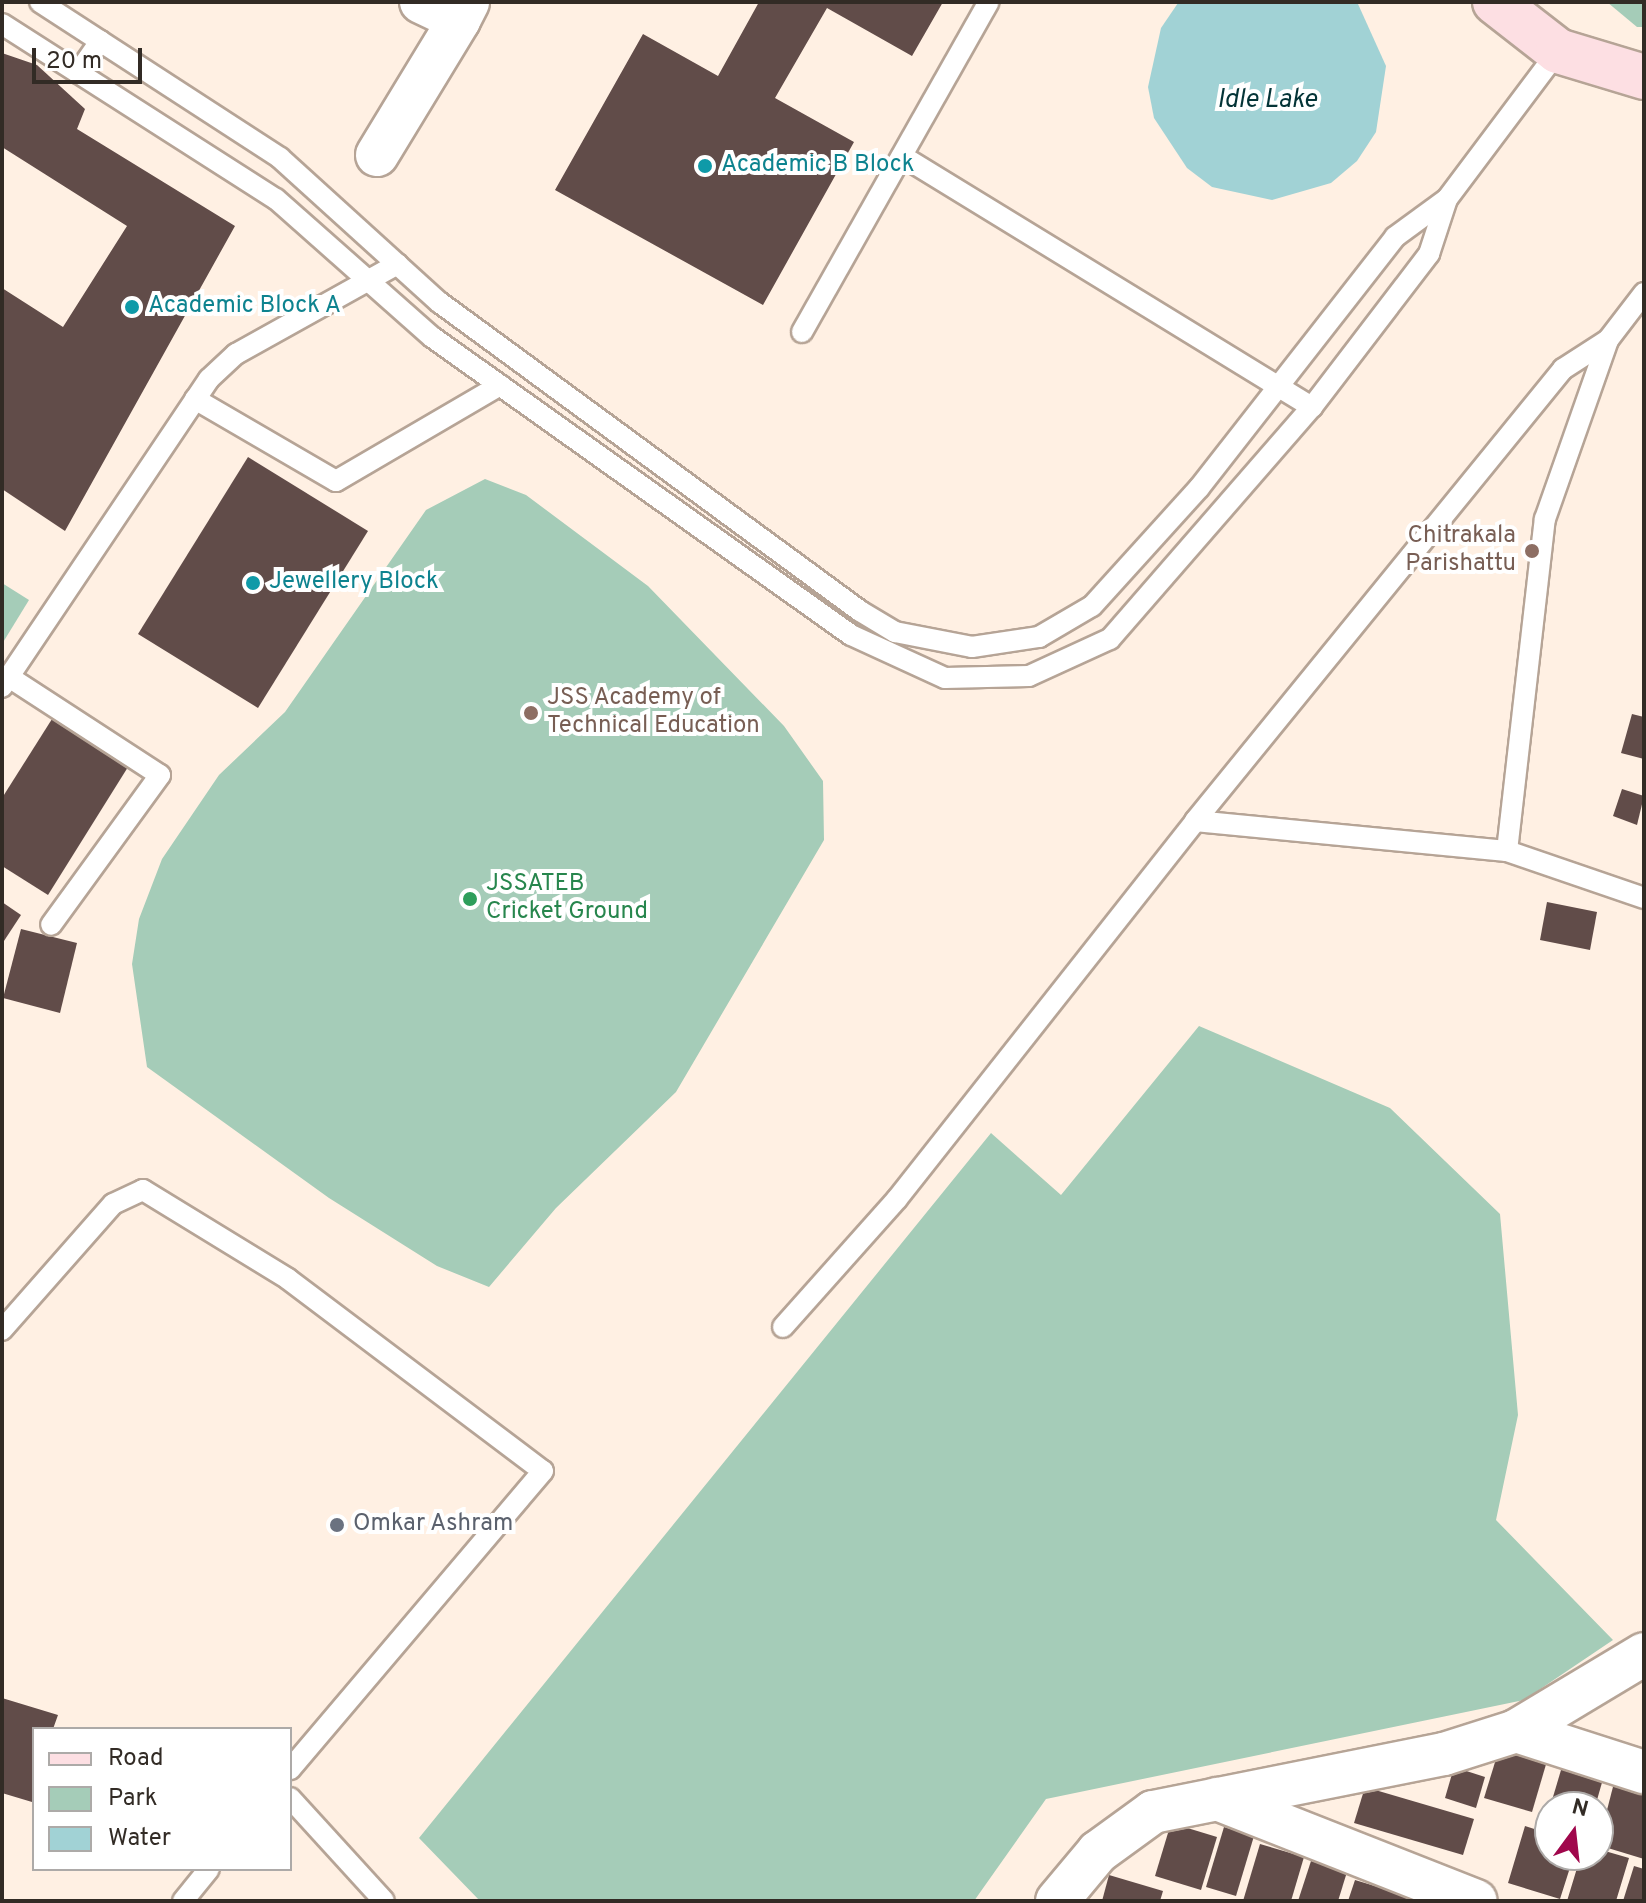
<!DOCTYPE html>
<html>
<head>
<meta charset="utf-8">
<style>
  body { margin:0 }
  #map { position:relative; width:1646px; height:1903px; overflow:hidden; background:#fff0e3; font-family:Overpass,sans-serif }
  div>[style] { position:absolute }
  .green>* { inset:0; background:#a5ccb8 }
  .water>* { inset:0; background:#a1d2d5 }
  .building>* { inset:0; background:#614c49 }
  .roads { filter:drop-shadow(2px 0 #b6a496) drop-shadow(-2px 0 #b6a496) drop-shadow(0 2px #b6a496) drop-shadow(0 -2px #b6a496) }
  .lane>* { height:20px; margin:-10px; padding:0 10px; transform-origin:10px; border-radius:10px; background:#fff }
  .street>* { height:42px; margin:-21px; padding:0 21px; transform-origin:21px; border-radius:21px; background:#fff }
  .secondary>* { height:44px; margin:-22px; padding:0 22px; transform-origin:22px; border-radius:22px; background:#fddfe3 }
  .dots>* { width:22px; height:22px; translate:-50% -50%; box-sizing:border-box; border:4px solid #fff; border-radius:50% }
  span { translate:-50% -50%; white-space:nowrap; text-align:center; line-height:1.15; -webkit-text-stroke:8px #fff; paint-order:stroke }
  .culture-label { font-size:24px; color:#0d838f }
  .left { translate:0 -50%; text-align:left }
  .education-label { font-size:24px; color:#785e54 }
  .right { translate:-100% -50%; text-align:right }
  .leisure-label { font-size:24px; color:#27864d }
  .worship-label { font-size:24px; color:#5b616d }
  .water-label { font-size:26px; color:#043437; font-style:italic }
  .frame { position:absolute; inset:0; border:4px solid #322b25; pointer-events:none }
  .legend { position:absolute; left:32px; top:1727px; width:260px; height:144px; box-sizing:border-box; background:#fff; border:2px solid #adaaa8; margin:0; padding:10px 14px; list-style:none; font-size:24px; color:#322b25 }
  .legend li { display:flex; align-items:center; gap:16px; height:40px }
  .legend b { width:40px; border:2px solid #adaaa8 }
  .north { position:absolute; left:1534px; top:1791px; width:80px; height:80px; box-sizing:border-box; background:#fff; border:2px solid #adaaa8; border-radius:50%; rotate:15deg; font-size:22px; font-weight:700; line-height:32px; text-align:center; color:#322b25 }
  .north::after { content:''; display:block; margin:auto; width:28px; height:36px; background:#a0074c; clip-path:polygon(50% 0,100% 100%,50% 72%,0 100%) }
  .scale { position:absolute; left:32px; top:48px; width:110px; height:36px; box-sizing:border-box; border:4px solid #322b25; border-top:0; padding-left:10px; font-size:24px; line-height:28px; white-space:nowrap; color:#322b25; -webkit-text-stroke:6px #fff; paint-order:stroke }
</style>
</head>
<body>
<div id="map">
  <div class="green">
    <i style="clip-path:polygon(1607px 2px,1644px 2px,1644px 27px,1637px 27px)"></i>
    <i style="clip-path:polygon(485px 479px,526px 495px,648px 586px,784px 726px,823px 781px,824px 840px,676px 1092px,556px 1208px,489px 1287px,437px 1266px,329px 1198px,147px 1067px,132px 964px,139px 919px,162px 859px,219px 775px,285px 712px,426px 510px)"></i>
    <i style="clip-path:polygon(2px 583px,29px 600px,2px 644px)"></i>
    <i style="clip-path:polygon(1199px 1026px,1390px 1108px,1500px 1214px,1518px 1415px,1496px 1520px,1613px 1640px,1524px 1700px,1046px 1799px,974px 1901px,480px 1901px,419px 1838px,991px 1133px,1061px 1195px)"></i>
  </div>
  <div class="water">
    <i style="clip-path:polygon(1178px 3px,1358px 4px,1386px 66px,1376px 132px,1357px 161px,1331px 183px,1272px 200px,1212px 187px,1187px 168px,1154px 118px,1148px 87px,1161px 28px)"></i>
  </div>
  <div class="building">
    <i style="clip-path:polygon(759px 2px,943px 2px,912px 56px,827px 8px,775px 98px,854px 142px,763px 305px,555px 190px,643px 34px,718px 76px)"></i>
    <i style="clip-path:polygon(2px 53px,37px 65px,85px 109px,77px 129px,235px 226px,65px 531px,2px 489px,2px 288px,63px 327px,127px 226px,2px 147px)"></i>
    <i style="clip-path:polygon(248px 457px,368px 531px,258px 708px,138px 634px)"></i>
    <i style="clip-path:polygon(1632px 714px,1644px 717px,1644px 759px,1621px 753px)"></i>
    <i style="clip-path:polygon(52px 719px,128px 767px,48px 895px,2px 866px,2px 798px)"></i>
    <i style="clip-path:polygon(1622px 789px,1644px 796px,1637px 825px,1613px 816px)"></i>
    <i style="clip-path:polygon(2px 902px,21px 915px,2px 944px)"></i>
    <i style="clip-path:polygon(1547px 902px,1597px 912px,1590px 950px,1540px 940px)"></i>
    <i style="clip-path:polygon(21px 929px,77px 943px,60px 1013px,3px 998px)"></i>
    <i style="clip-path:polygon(2px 1698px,58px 1715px,53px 1729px,34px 1729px,32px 1802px,2px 1793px)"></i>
    <i style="clip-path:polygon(1500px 1746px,1547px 1761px,1532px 1812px,1484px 1798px)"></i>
    <i style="clip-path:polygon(1564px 1760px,1605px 1772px,1595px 1807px,1550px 1807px)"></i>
    <i style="clip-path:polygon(1454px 1767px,1485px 1777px,1476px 1808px,1445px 1798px)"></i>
    <i style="clip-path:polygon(1615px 1779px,1644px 1788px,1644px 1859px,1598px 1845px)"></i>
    <i style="clip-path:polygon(1365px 1787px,1474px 1819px,1463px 1855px,1354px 1823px)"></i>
    <i style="clip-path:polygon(1171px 1823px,1217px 1837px,1201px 1890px,1155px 1876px)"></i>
    <i style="clip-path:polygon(1525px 1826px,1550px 1834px,1550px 1855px,1574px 1855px,1560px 1899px,1508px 1883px)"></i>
    <i style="clip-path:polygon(1224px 1827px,1254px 1836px,1236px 1896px,1206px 1887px)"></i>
    <i style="clip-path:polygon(1260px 1844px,1304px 1857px,1291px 1901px,1243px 1901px)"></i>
    <i style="clip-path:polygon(1598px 1849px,1629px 1858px,1616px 1901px,1567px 1901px,1581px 1855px,1598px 1855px)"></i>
    <i style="clip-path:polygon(1311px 1861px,1347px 1872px,1338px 1901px,1298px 1901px)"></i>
    <i style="clip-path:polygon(1634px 1866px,1644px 1869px,1644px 1901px,1623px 1901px)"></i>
    <i style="clip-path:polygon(1109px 1875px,1163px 1891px,1160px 1901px,1102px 1901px)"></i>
    <i style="clip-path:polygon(1355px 1880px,1408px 1896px,1406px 1901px,1348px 1901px)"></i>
  </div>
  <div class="roads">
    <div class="lane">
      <i style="left:40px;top:2px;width:286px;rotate:33deg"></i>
      <i style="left:280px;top:158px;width:215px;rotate:42.2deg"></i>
      <i style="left:439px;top:302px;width:522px;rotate:36.28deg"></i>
      <i style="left:860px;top:611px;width:41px;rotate:31deg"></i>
      <i style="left:895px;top:632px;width:78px;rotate:11deg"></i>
      <i style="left:972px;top:647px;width:68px;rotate:-8.5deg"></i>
      <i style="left:1039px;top:637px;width:61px;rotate:-30.3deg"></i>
      <i style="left:1092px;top:606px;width:159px;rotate:-47.8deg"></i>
      <i style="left:1199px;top:488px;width:318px;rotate:-52deg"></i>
      <i style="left:1395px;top:237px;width:64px;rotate:-36.2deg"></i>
      <i style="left:1447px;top:199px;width:185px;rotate:-53.1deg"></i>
      <i style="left:2px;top:24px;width:325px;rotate:32.6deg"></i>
      <i style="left:276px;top:199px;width:208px;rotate:41.5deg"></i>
      <i style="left:432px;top:337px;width:514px;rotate:35.42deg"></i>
      <i style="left:851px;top:635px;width:103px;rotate:24.6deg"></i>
      <i style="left:945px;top:678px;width:84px;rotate:-1.4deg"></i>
      <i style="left:1029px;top:676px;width:89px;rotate:-24.6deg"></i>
      <i style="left:1110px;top:639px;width:308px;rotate:-49deg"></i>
      <i style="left:1312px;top:407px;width:193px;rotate:-52.6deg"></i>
      <i style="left:1429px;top:254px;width:58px;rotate:-71.9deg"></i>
      <i style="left:78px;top:73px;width:39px;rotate:-55deg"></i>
      <i style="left:902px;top:156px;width:481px;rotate:31.5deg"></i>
      <i style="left:1644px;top:293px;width:59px;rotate:127.5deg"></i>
      <i style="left:1608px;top:340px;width:54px;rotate:147.2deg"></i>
      <i style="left:1563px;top:369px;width:583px;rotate:129.15deg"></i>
      <i style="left:1195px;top:821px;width:313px;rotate:5.5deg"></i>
      <i style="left:1507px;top:851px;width:145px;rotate:18.9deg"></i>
      <i style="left:802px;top:332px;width:379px;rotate:-60.5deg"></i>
      <i style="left:195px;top:399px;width:163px;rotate:30.2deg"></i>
      <i style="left:336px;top:481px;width:190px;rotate:-30.3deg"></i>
      <i style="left:9px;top:677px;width:180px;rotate:33deg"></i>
      <i style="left:160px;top:775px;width:185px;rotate:126deg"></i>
      <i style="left:2px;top:687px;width:371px;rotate:-56.1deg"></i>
      <i style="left:209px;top:379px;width:37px;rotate:-43deg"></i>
      <i style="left:236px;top:354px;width:185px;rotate:-29.1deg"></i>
      <i style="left:1507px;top:851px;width:334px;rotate:-83.5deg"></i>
      <i style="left:1545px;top:519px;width:190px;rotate:-70.6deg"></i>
      <i style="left:783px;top:1327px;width:171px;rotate:-48.3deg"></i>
      <i style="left:897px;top:1199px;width:481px;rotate:-51.7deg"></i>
      <i style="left:2px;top:1330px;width:168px;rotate:-48.6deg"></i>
      <i style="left:113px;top:1204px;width:33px;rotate:-25deg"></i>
      <i style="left:143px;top:1190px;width:170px;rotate:31.5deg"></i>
      <i style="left:288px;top:1279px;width:319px;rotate:37deg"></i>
      <i style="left:543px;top:1471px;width:391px;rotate:130.3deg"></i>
      <i style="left:290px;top:1798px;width:139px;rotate:47.6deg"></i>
      <i style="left:183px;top:1901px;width:41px;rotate:-50.9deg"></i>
    </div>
    <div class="street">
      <i style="left:421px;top:2px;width:42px;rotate:25.3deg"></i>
      <i style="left:459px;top:20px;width:20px;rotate:-63deg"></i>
      <i style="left:377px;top:155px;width:158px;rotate:-58.7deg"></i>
      <i style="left:1516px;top:1731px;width:134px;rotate:17.8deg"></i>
      <i style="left:1217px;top:1799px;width:278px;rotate:21.5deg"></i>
      <i style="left:1057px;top:1901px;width:64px;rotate:-50.1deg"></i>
      <i style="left:1098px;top:1852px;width:68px;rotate:-36deg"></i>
      <i style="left:1153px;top:1812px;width:297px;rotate:-11.3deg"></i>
      <i style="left:1444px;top:1754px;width:76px;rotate:-17.7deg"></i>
      <i style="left:1516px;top:1731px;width:149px;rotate:-31deg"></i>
    </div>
    <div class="secondary">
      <i style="left:1495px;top:2px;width:80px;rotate:37.9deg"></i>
      <i style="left:1558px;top:51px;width:90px;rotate:16.8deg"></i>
    </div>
  </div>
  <div class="dots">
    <i style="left:705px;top:166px;background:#0f9aa8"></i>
    <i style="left:132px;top:307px;background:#0f9aa8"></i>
    <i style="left:1532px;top:551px;background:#8d6e63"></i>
    <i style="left:253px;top:583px;background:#0f9aa8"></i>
    <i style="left:531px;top:713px;background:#8d6e63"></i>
    <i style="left:470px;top:899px;background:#2e9e5b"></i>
    <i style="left:337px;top:1525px;background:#6b7280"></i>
  </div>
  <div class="culture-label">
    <span class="left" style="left:721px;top:166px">Academic B Block</span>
    <span class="left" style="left:148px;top:307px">Academic Block A</span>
    <span class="left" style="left:269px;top:583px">Jewellery Block</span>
  </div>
  <div class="education-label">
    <span class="right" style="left:1516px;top:551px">Chitrakala<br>Parishattu</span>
    <span class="left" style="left:547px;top:713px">JSS Academy of<br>Technical Education</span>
  </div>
  <div class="leisure-label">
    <span class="left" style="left:486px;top:899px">JSSATEB<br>Cricket Ground</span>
  </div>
  <div class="worship-label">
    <span class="left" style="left:353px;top:1525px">Omkar Ashram</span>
  </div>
  <div class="water-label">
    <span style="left:1267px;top:101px">Idle Lake</span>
  </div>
  <div class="frame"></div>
  <ul class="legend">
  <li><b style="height:10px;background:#fddfe3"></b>Road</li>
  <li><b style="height:22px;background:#a5ccb8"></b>Park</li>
  <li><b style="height:22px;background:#a1d2d5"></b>Water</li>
  </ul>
  <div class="north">N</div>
  <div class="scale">20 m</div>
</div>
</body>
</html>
